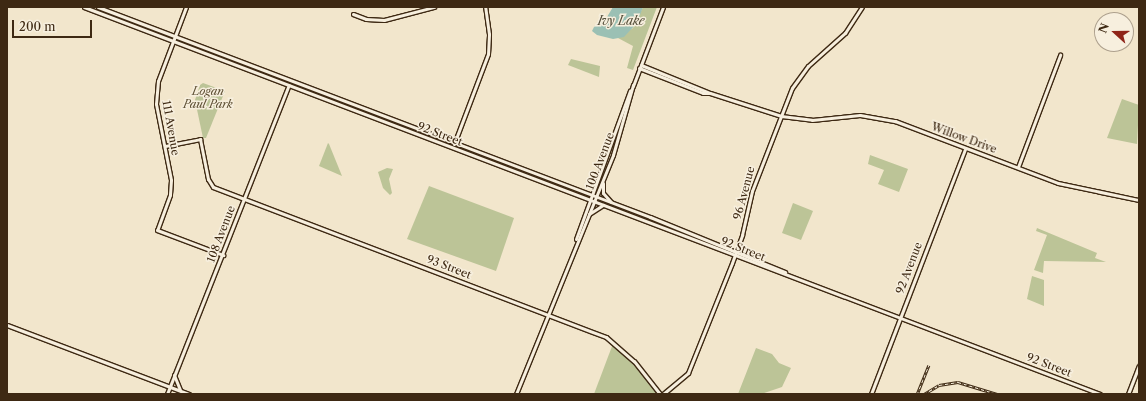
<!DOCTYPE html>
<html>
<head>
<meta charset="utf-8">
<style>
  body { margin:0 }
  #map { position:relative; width:1146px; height:401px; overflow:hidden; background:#f2e6cc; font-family:"Libre Caslon Text",serif }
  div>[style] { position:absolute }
  .green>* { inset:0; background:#bcc497 }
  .water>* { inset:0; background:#9bc0b4 }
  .roads { filter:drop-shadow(1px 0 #3e2913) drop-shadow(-1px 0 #3e2913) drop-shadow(0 1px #3e2913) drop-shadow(0 -1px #3e2913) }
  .secondary>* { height:3px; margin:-1.5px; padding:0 1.5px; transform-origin:1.5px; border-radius:1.5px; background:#f7efde }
  .rail>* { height:2.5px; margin-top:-1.25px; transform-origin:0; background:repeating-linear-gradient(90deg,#f7efde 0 3px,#3e2913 0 6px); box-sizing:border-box; border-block:1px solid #3e2913 }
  span { translate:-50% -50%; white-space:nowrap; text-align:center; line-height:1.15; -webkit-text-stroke:3px #f7efde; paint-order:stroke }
  .park-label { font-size:11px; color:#5e5034; font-style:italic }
  .street-label { font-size:11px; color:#3e2913 }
  .water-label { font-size:12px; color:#554f3b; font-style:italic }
  .frame { position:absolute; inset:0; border:8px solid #3e2913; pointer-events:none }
  .north { position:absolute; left:1094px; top:12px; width:40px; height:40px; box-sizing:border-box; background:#f7efde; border:1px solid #ada08d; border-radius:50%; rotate:291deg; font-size:11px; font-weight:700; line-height:16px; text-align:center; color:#3e2913 }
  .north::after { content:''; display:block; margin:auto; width:14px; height:18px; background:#8f2418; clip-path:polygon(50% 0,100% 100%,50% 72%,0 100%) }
  .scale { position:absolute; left:12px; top:20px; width:80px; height:18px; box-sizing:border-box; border:2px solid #3e2913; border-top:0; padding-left:5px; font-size:12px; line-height:14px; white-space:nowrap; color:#3e2913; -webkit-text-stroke:3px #f7efde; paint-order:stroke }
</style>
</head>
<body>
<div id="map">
  <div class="green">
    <i style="clip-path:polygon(643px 7px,657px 7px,633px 70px,627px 68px,633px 46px,618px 38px,633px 28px)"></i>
    <i style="clip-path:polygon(571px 59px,600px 66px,599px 77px,568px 65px)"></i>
    <i style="clip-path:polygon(203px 83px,225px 91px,206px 138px,203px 138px,195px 100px,200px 85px)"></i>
    <i style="clip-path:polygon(1122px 99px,1139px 105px,1137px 144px,1107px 138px)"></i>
    <i style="clip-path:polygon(328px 143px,329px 144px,342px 176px,319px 166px)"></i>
    <i style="clip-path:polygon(870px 155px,908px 169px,899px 192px,878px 184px,884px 170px,868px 164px)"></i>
    <i style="clip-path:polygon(387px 168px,393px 169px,389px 179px,392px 193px,390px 195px,383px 188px,378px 172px)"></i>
    <i style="clip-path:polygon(429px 186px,514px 218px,496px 271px,407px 239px)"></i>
    <i style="clip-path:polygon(793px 203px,813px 211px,801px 240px,782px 233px)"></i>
    <i style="clip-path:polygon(1037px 228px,1097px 253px,1095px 258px,1106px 262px,1044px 261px,1043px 273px,1034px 270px,1047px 235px,1036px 231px)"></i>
    <i style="clip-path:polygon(1032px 276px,1044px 280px,1044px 306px,1027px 299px)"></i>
    <i style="clip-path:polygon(614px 341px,636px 361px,660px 394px,594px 394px)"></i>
    <i style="clip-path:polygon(756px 348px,772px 354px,779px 363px,791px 368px,782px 387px,761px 394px,738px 394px)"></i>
  </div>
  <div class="water">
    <i style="clip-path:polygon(613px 7px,643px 7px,637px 23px,624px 37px,613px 39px,597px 35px,592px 31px,594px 27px,607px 17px)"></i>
  </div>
  <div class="roads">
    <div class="secondary">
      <i style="left:84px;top:7px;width:1087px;rotate:20.85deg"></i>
      <i style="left:98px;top:7px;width:591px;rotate:20.83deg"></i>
      <i style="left:650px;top:217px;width:146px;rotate:22.2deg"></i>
      <i style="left:186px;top:7px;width:79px;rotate:110.7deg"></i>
      <i style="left:158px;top:81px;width:23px;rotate:95deg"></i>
      <i style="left:156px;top:104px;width:77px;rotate:78.8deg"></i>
      <i style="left:171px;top:180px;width:15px;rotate:94deg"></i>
      <i style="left:170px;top:195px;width:37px;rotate:110deg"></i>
      <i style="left:157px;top:230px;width:71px;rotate:20.7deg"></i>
      <i style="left:353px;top:14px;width:14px;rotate:21deg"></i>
      <i style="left:366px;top:19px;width:18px;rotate:3deg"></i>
      <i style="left:384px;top:20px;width:52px;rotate:-14.6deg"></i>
      <i style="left:641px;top:65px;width:74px;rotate:22.1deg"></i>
      <i style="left:710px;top:93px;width:75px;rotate:17.9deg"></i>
      <i style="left:781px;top:116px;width:31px;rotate:7deg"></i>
      <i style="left:812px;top:120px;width:48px;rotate:-5.9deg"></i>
      <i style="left:860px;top:115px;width:36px;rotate:10deg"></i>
      <i style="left:895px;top:121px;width:174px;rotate:20.8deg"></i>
      <i style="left:1058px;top:183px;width:83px;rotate:11.9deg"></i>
      <i style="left:639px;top:68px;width:69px;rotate:21.3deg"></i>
      <i style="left:703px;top:93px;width:6px"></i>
      <i style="left:633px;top:86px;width:85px;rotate:-69.2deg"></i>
      <i style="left:454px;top:144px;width:96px;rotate:-69.3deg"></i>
      <i style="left:488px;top:54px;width:20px;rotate:-87deg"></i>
      <i style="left:489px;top:34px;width:27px;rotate:-98deg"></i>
      <i style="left:165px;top:146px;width:36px;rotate:-11deg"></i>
      <i style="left:200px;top:139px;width:41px;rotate:78.7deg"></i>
      <i style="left:208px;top:179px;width:9px;rotate:58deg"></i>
      <i style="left:213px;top:187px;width:421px;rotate:20.9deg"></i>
      <i style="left:606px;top:337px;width:37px;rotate:41deg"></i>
      <i style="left:634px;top:361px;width:42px;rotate:51.8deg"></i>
      <i style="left:1018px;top:167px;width:120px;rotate:-69.4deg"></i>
      <i style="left:603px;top:183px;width:10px;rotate:90deg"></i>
      <i style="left:603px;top:193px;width:12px;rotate:48deg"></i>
      <i style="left:589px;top:214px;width:17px;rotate:-33deg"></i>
      <i style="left:576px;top:239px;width:158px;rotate:-70deg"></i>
      <i style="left:7px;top:325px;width:195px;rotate:20.8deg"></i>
      <i style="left:174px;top:375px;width:16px;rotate:68deg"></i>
      <i style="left:167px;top:394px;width:332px;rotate:-68.5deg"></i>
      <i style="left:516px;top:394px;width:258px;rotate:-67.9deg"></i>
      <i style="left:613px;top:155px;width:73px;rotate:-74.1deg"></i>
      <i style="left:663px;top:394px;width:33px;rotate:-40deg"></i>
      <i style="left:688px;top:373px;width:118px;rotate:-68.2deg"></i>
      <i style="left:732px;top:263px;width:30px;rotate:-70deg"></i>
      <i style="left:742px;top:235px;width:45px;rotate:-77.2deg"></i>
      <i style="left:752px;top:191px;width:110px;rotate:-68.8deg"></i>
      <i style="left:792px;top:88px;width:27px;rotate:-54deg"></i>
      <i style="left:808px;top:66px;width:50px;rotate:-41.7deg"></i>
      <i style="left:845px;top:33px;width:31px;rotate:-57deg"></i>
      <i style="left:871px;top:394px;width:262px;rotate:-69deg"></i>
      <i style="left:1128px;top:394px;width:30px;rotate:-69deg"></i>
    </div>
  </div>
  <div class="rail">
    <i style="left:917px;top:394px;width:31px;rotate:-68deg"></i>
    <i style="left:924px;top:394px;width:17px;rotate:-31deg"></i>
    <i style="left:939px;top:385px;width:19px;rotate:-9deg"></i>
    <i style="left:958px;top:382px;width:41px;rotate:17.1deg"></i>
  </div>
  <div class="park-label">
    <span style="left:208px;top:98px">Logan<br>Paul Park</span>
  </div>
  <div class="street-label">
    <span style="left:171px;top:128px;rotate:80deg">111 Avenue</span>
    <span style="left:440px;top:134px;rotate:21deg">92 Street</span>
    <span style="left:964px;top:138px;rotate:20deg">Willow Drive</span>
    <span style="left:600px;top:161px;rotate:-69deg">100 Avenue</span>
    <span style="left:744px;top:193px;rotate:-75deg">96 Avenue</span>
    <span style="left:221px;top:234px;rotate:-69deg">108 Avenue</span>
    <span style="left:743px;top:249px;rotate:22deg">92 Street</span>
    <span style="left:449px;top:267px;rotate:21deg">93 Street</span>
    <span style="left:909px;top:268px;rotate:-69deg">92 Avenue</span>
    <span style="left:1049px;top:365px;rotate:21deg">92 Street</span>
  </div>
  <div class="water-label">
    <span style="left:621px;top:21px">Ivy Lake</span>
  </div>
  <div class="frame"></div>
  <div class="north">N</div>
  <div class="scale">200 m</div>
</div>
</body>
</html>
